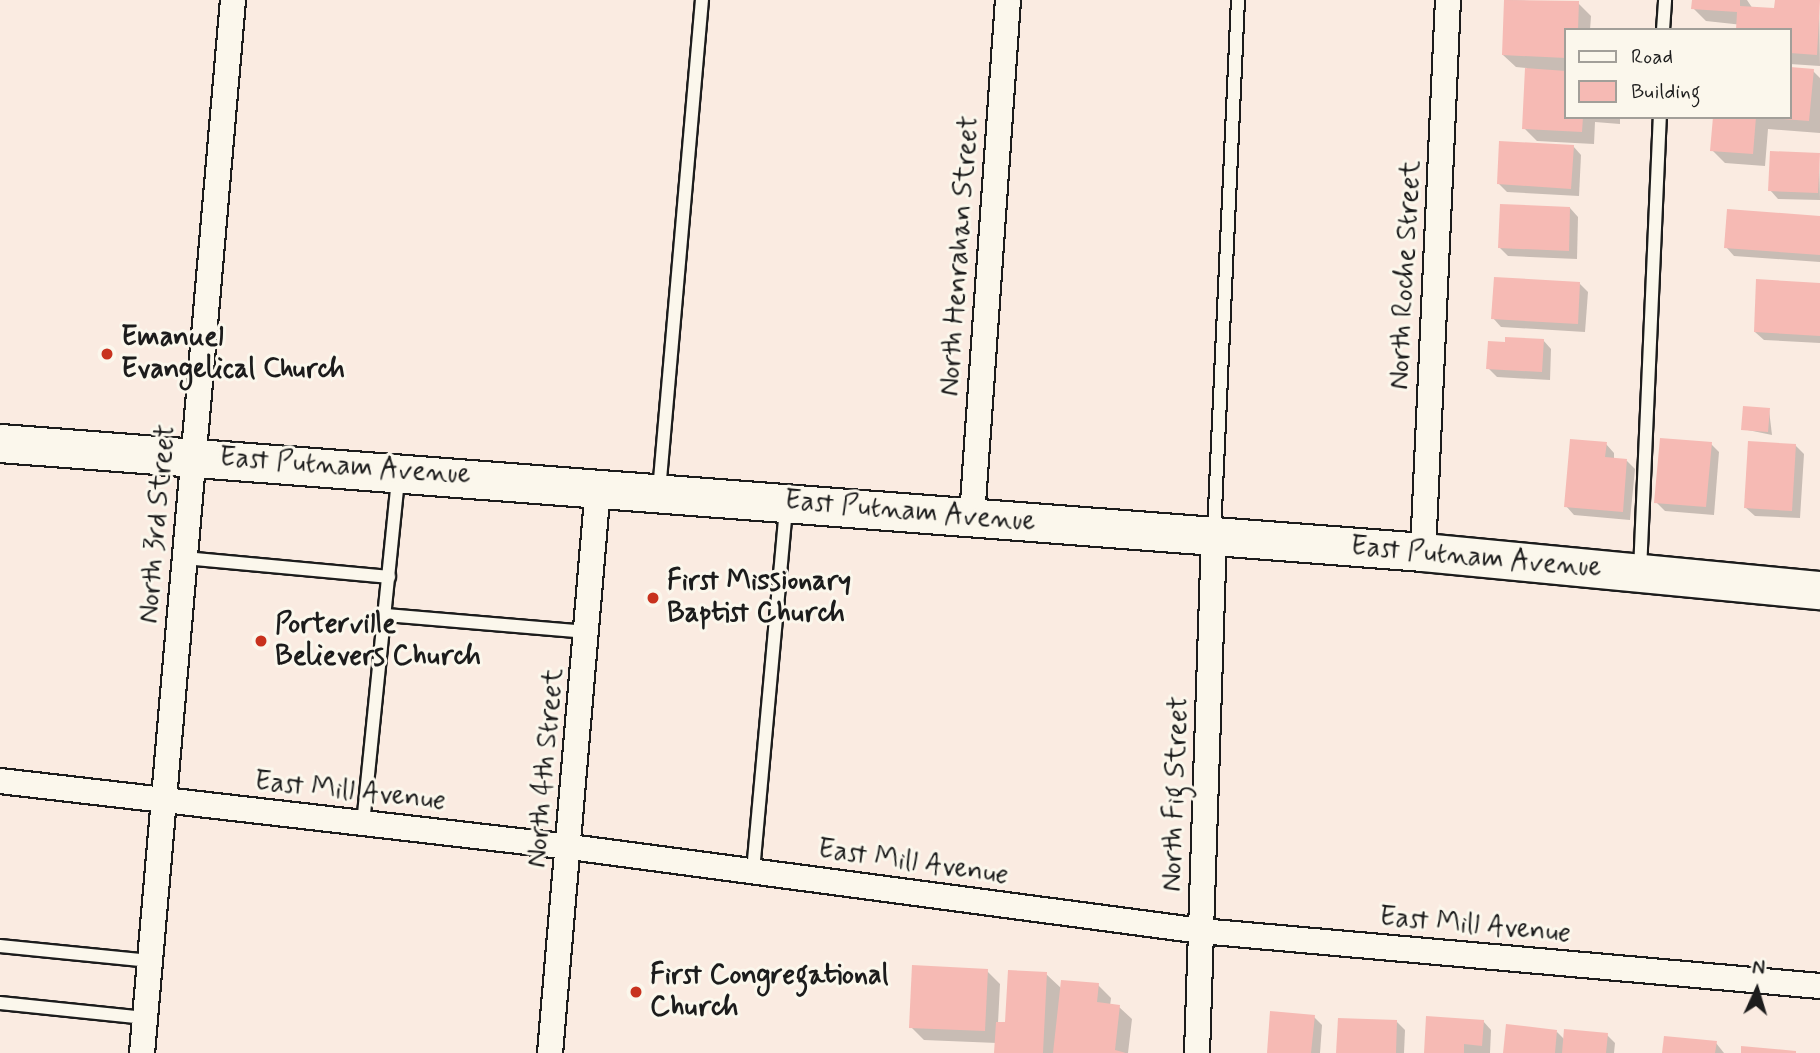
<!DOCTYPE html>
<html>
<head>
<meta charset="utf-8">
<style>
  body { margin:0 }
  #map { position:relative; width:1820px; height:1053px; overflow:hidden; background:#faebe1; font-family:Mynerve,sans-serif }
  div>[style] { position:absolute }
  .shadow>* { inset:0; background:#0003 }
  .building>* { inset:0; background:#f6bab4 }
  .roads { filter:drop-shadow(2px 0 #1c1c1c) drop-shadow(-2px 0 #1c1c1c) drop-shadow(0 2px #1c1c1c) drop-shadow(0 -2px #1c1c1c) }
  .lane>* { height:12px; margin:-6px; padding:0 6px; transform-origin:6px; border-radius:6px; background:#fbf7ec }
  .street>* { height:24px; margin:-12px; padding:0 12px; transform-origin:12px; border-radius:12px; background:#fbf7ec }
  .secondary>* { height:37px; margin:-18.5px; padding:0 18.5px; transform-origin:18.5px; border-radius:18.5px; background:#fbf7ec }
  .dots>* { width:19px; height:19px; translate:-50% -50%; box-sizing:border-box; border:4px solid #fbf7ec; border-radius:50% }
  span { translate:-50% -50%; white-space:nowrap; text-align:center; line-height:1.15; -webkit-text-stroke:6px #fbf7ec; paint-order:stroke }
  .street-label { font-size:28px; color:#1c1c1c }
  .poi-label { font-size:28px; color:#1c1c1c; font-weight:700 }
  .left { translate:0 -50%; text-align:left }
  .legend { position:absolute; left:1564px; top:28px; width:228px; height:91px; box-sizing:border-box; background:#fbf7ec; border:2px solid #a29f99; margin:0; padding:9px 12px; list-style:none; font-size:21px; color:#1c1c1c }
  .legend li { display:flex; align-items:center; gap:14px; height:35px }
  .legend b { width:35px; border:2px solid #a29f99 }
  .north { position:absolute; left:1722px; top:955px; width:70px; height:70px; -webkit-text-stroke:5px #fbf7ec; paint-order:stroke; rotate:4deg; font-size:19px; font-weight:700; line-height:28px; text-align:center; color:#1c1c1c }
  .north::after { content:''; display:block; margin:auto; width:24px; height:32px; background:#1c1c1c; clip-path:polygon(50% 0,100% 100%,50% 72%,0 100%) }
</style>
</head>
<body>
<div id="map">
  <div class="shadow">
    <i style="clip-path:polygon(1506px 0,1578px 3px,1591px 16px,1590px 30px,1566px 30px,1566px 117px,1620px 117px,1620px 124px,1595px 122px,1594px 144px,1537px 141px,1524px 128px,1527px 68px,1516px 67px,1503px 55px)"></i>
    <i style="clip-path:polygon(1694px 0,1747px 0,1753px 9px,1776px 10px,1776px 0,1819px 0,1820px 66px,1790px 64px,1790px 30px,1706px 21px,1693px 8px)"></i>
    <i style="clip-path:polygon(1813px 71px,1820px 78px,1820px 133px,1768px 129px,1765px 166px,1725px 163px,1712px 150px,1715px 117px,1790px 117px)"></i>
    <i style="clip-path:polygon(1573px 146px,1581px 155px,1579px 196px,1507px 192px,1499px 184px)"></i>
    <i style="clip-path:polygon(1819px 155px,1820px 200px,1778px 199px,1770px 190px)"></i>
    <i style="clip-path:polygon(1570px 208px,1578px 217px,1577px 259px,1508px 256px,1500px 248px)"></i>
    <i style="clip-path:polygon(1820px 218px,1820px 262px,1734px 256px,1726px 247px)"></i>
    <i style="clip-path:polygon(1579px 283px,1588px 292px,1585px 332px,1501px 327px,1493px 318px)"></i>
    <i style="clip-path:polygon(1820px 285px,1820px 343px,1764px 340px,1755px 332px)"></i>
    <i style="clip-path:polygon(1543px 340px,1551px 349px,1550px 380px,1497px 377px,1488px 368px)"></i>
    <i style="clip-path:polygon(1769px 410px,1772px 435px,1743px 429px)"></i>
    <i style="clip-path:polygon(1606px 444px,1614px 453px,1614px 460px,1627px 461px,1635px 469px,1630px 520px,1574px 515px,1566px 506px)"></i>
    <i style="clip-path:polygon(1711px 444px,1719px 452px,1714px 515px,1665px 511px,1656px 502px)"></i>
    <i style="clip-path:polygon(1795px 445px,1804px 454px,1800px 518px,1755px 516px,1746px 508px)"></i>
    <i style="clip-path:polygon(987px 971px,1000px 984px,998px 1023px,1007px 1024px,1046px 974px,1062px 989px,1098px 985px,1111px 998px,1110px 1006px,1119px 1007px,1132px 1019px,1128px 1053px,996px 1053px,997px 1043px,924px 1040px,911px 1027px)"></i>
    <i style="clip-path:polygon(1314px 1017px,1322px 1025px,1320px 1053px,1268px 1053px)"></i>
    <i style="clip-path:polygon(1396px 1021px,1405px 1030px,1404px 1053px,1338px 1053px)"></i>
    <i style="clip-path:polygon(1483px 1021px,1491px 1030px,1490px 1053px,1426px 1053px)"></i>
    <i style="clip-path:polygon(1557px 1032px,1565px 1040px,1607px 1035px,1615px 1043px,1614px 1053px,1505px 1053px)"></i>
    <i style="clip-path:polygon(1716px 1043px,1724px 1053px,1664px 1053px)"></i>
  </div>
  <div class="building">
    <i style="clip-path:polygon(1504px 0,1579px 1px,1578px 30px,1566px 30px,1566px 58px,1502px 55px)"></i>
    <i style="clip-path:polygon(1692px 0,1740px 0,1740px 6px,1774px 8px,1775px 0,1820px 0,1817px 55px,1790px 53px,1790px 30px,1736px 30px,1737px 12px,1691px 9px)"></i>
    <i style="clip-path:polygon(1790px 67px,1814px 69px,1809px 121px,1783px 119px,1790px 117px)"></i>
    <i style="clip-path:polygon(1525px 68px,1566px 71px,1566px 117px,1583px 117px,1582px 132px,1522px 129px)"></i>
    <i style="clip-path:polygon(1713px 117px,1756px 117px,1753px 154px,1710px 151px)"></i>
    <i style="clip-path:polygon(1499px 141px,1574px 145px,1571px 189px,1497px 184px)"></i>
    <i style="clip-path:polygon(1770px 151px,1820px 153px,1818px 193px,1768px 191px)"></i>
    <i style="clip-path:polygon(1500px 204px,1570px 207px,1569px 251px,1498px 248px)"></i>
    <i style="clip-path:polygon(1727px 209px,1820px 216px,1820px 255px,1724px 248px)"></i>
    <i style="clip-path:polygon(1494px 277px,1580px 282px,1578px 324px,1491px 319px)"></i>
    <i style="clip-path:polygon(1756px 279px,1820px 283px,1820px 336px,1754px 332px)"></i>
    <i style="clip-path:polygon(1505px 337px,1544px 339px,1542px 372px,1486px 369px,1488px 341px,1505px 342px)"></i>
    <i style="clip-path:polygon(1743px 406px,1770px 408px,1768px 432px,1741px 430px)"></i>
    <i style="clip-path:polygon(1660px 438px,1712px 442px,1706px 507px,1654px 503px)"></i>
    <i style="clip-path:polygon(1570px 439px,1607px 442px,1605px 457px,1627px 459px,1623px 512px,1564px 507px)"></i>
    <i style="clip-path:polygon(1748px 441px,1796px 444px,1792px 511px,1744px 508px)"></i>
    <i style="clip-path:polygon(912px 965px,988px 969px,985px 1031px,909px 1028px)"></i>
    <i style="clip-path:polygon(1008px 970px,1047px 972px,1043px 1053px,994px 1053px,996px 1022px,1005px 1022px)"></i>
    <i style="clip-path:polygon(1061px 980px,1099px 983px,1097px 1002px,1120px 1005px,1115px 1050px,1126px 1053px,1053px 1053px)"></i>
    <i style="clip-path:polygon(1270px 1011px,1315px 1015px,1311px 1053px,1267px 1053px)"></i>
    <i style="clip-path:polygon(1426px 1016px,1484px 1020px,1482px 1046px,1464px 1044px,1464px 1053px,1424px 1053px)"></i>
    <i style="clip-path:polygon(1338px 1018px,1397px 1020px,1396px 1053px,1336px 1053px)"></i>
    <i style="clip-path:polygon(1506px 1024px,1557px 1030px,1555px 1053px,1503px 1053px)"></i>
    <i style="clip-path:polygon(1564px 1029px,1608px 1033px,1606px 1053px,1562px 1053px)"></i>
    <i style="clip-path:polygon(1664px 1036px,1717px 1041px,1715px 1053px,1662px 1053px)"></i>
    <i style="clip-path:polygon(1741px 1046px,1796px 1051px,1796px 1053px,1741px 1053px)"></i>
  </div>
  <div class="roads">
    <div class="lane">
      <i style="left:1663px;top:30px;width:30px;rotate:-86deg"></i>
      <i style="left:659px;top:491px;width:493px;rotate:-85deg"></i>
      <i style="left:1214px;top:532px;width:533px;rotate:-87.42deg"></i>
      <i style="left:185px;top:558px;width:205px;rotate:5.3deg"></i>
      <i style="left:1640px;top:571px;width:454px;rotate:-87.5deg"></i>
      <i style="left:386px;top:615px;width:202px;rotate:4.8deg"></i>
      <i style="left:363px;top:824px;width:348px;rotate:-84.2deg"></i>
      <i style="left:753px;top:871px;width:366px;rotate:-84.8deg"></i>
      <i style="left:0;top:946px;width:151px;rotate:5.7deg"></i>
      <i style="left:0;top:1003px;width:146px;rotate:5.9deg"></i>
    </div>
    <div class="street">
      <i style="left:972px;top:517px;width:518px;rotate:-86.02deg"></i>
      <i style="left:1423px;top:552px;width:553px;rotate:-87.41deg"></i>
      <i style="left:0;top:781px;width:574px;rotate:6.6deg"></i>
      <i style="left:570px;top:847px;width:637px;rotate:7.58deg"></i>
      <i style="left:1201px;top:931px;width:621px;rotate:5.08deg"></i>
      <i style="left:142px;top:1053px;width:1057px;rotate:-85.06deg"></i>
      <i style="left:550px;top:1053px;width:568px;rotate:-85.15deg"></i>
      <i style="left:1197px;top:1053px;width:517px;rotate:-88.12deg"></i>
    </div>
    <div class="secondary">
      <i style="left:0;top:443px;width:1427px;rotate:4.38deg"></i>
      <i style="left:1423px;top:552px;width:399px;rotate:5.5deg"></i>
    </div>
  </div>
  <div class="dots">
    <i style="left:107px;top:354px;background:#c8321e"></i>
    <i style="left:653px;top:598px;background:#c8321e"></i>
    <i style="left:261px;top:641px;background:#c8321e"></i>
    <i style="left:636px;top:992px;background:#c8321e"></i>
  </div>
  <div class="street-label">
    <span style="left:960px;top:256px;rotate:-86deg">North Henrahan Street</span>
    <span style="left:1406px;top:275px;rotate:-87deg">North Roche Street</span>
    <span style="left:345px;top:467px;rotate:4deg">East Putnam Avenue</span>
    <span style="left:910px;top:512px;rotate:5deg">East Putnam Avenue</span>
    <span style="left:158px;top:524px;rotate:-85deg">North 3rd Street</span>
    <span style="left:1476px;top:558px;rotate:5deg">East Putnam Avenue</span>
    <span style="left:546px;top:768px;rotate:-85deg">North 4th Street</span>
    <span style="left:350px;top:792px;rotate:6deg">East Mill Avenue</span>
    <span style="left:1176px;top:794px;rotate:-88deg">North Fig Street</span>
    <span style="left:913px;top:863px;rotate:8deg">East Mill Avenue</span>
    <span style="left:1475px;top:926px;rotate:5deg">East Mill Avenue</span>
  </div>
  <div class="poi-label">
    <span class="left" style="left:121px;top:354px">Emanuel<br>Evangelical Church</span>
    <span class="left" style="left:667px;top:598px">First Missionary<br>Baptist Church</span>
    <span class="left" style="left:275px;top:641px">Porterville<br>Believers Church</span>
    <span class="left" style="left:650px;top:992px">First Congregational<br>Church</span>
  </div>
  <ul class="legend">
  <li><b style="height:9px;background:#fbf7ec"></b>Road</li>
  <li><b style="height:19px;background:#f6bab4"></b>Building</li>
  </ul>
  <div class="north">N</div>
</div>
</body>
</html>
